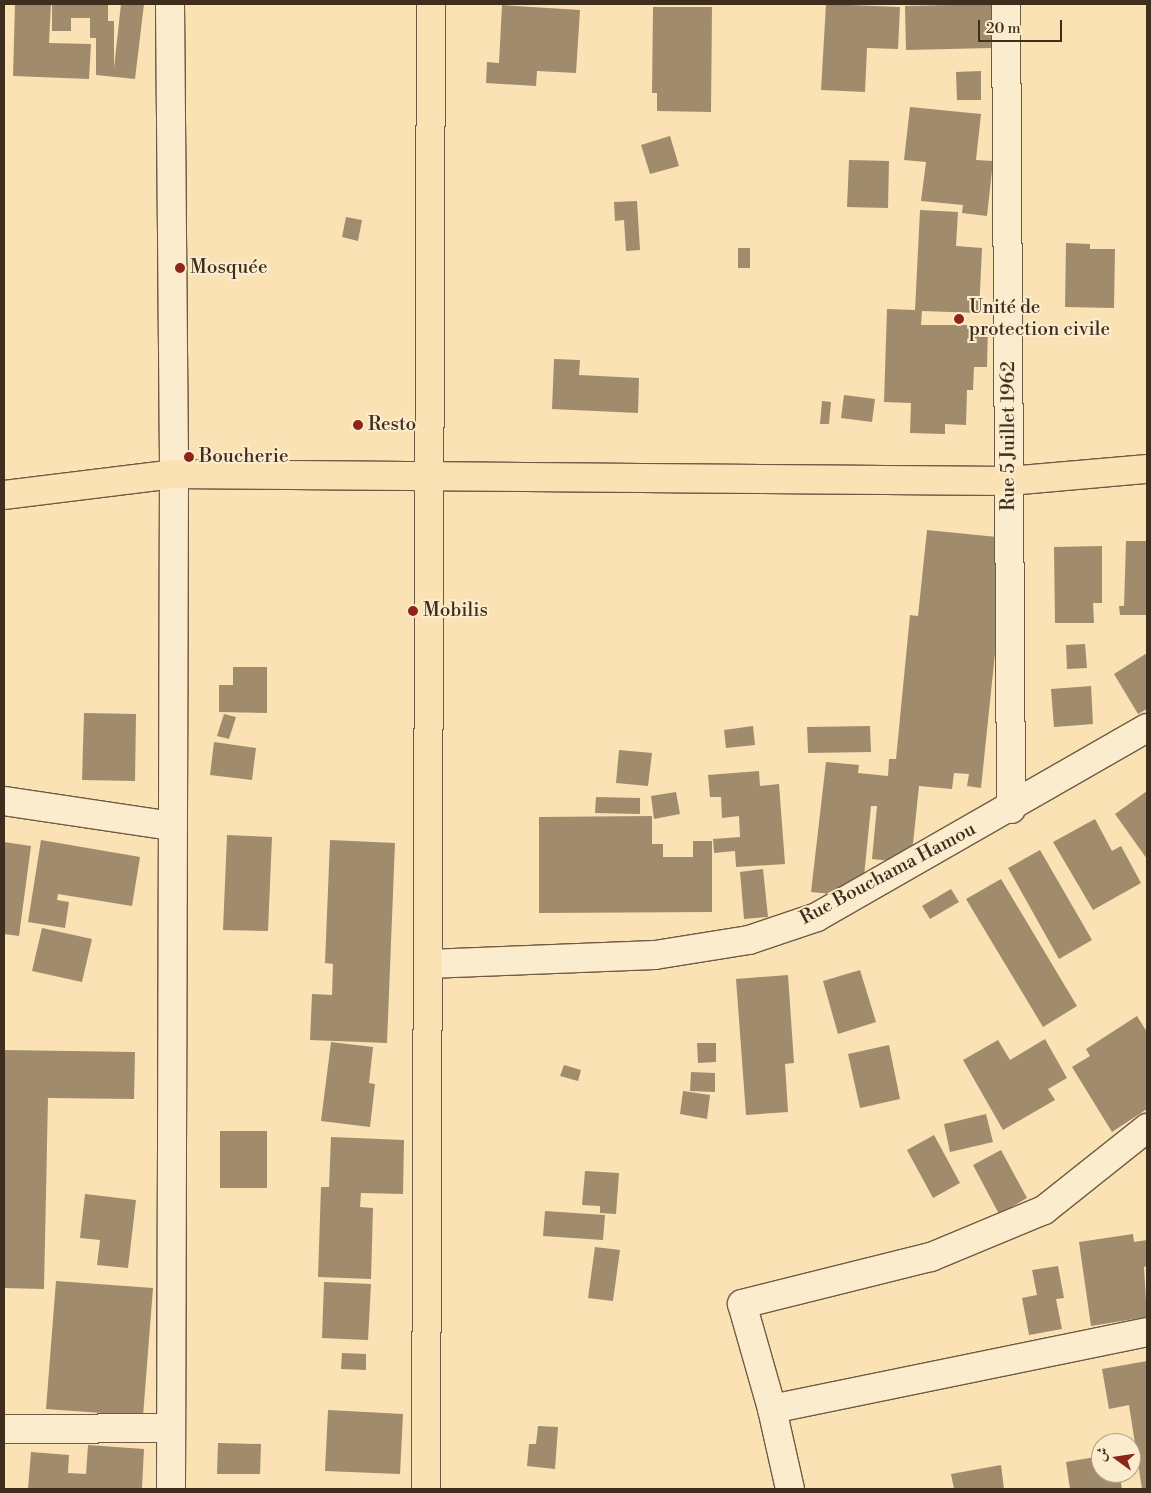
<!DOCTYPE html>
<html>
<head>
<meta charset="utf-8">
<style>
  body { margin:0 }
  #map { position:relative; width:1151px; height:1493px; overflow:hidden; background:#fae2b4; font-family:"Libre Bodoni",Amiri,serif }
  div>[style] { position:absolute }
  .building>* { inset:0; background:#a08c6c }
  .roads { filter:drop-shadow(1px 0 #6e5b44) drop-shadow(-1px 0 #6e5b44) drop-shadow(0 1px #6e5b44) drop-shadow(0 -1px #6e5b44) }
  .minor>* { height:28px; margin:-14px; padding:0 14px; transform-origin:14px; border-radius:14px; background:#fcecce }
  .major>* { height:28px; margin:-14px; padding:0 14px; transform-origin:14px; border-radius:14px; background:#fae2b4 }
  .dots>* { width:14px; height:14px; translate:-50% -50%; box-sizing:border-box; border:2px solid #fcecce; border-radius:50% }
  span { translate:-50% -50%; white-space:nowrap; text-align:center; line-height:1.15; -webkit-text-stroke:4px #fcecce; paint-order:stroke }
  .poi-label { font-size:19px; color:#3f2e1e }
  .left { translate:0 -50%; text-align:left }
  .street-label { font-size:19px; color:#3f2e1e }
  .frame { position:absolute; inset:0; border:5px solid #3f2e1e; pointer-events:none }
  .north { position:absolute; left:1091px; top:1433px; width:50px; height:50px; box-sizing:border-box; background:#fcecce; border:1px solid #b0a088; border-radius:50%; rotate:284deg; font-size:14px; font-weight:700; line-height:20px; text-align:center; color:#3f2e1e }
  .north::after { content:''; display:block; margin:auto; width:18px; height:22px; background:#8f2418; clip-path:polygon(50% 0,100% 100%,50% 72%,0 100%) }
  .scale { position:absolute; left:978px; top:20px; width:84px; height:22px; box-sizing:border-box; border:2px solid #3f2e1e; border-top:0; padding-left:6px; font-size:15px; line-height:18px; white-space:nowrap; color:#3f2e1e; -webkit-text-stroke:4px #fcecce; paint-order:stroke }
</style>
</head>
<body>
<div id="map">
  <div class="building">
    <i style="clip-path:polygon(15px 4px,51px 4px,49px 43px,91px 44px,89px 79px,13px 76px)"></i>
    <i style="clip-path:polygon(52px 4px,108px 4px,108px 21px,114px 21px,114px 68px,121px 4px,144px 4px,135px 79px,96px 75px,96px 38px,90px 38px,90px 18px,71px 18px,71px 31px,52px 31px)"></i>
    <i style="clip-path:polygon(826px 4px,900px 7px,898px 49px,867px 48px,865px 92px,821px 90px)"></i>
    <i style="clip-path:polygon(991px 4px,992px 48px,906px 50px,905px 6px)"></i>
    <i style="clip-path:polygon(502px 5px,580px 10px,576px 73px,537px 71px,536px 86px,486px 83px,487px 62px,499px 63px)"></i>
    <i style="clip-path:polygon(653px 7px,712px 7px,711px 112px,657px 111px,657px 93px,652px 93px)"></i>
    <i style="clip-path:polygon(981px 71px,981px 100px,957px 100px,956px 72px)"></i>
    <i style="clip-path:polygon(910px 107px,981px 114px,976px 160px,993px 161px,987px 216px,962px 213px,963px 205px,921px 201px,926px 162px,904px 160px)"></i>
    <i style="clip-path:polygon(670px 136px,679px 166px,650px 174px,641px 145px)"></i>
    <i style="clip-path:polygon(849px 160px,889px 161px,888px 208px,847px 207px)"></i>
    <i style="clip-path:polygon(637px 201px,640px 250px,626px 251px,624px 220px,615px 221px,614px 202px)"></i>
    <i style="clip-path:polygon(920px 210px,958px 212px,956px 246px,982px 248px,979px 313px,922px 311px,921px 325px,988px 325px,987px 367px,974px 367px,973px 390px,967px 390px,966px 425px,945px 424px,945px 434px,910px 433px,911px 403px,884px 402px,887px 309px,915px 310px)"></i>
    <i style="clip-path:polygon(346px 217px,362px 220px,358px 241px,342px 237px)"></i>
    <i style="clip-path:polygon(1066px 243px,1090px 244px,1090px 249px,1115px 249px,1114px 308px,1065px 307px)"></i>
    <i style="clip-path:polygon(738px 248px,750px 248px,750px 268px,738px 268px)"></i>
    <i style="clip-path:polygon(554px 359px,580px 360px,579px 375px,639px 378px,638px 413px,552px 409px)"></i>
    <i style="clip-path:polygon(844px 395px,875px 399px,872px 422px,841px 418px)"></i>
    <i style="clip-path:polygon(822px 401px,831px 402px,829px 424px,820px 424px)"></i>
    <i style="clip-path:polygon(927px 530px,1007px 538px,981px 788px,967px 786px,969px 774px,954px 773px,952px 789px,919px 786px,911px 863px,872px 859px,877px 806px,871px 806px,862px 897px,811px 892px,826px 762px,859px 765px,858px 773px,888px 776px,889px 759px,896px 759px,910px 615px,918px 616px)"></i>
    <i style="clip-path:polygon(1126px 541px,1147px 541px,1147px 615px,1120px 615px,1119px 606px,1124px 606px)"></i>
    <i style="clip-path:polygon(1102px 546px,1102px 603px,1093px 603px,1094px 623px,1055px 623px,1054px 547px)"></i>
    <i style="clip-path:polygon(1085px 644px,1087px 668px,1067px 669px,1066px 645px)"></i>
    <i style="clip-path:polygon(1147px 653px,1147px 709px,1138px 714px,1114px 674px)"></i>
    <i style="clip-path:polygon(233px 667px,267px 667px,267px 713px,219px 712px,219px 685px,233px 685px)"></i>
    <i style="clip-path:polygon(1091px 686px,1093px 724px,1054px 727px,1051px 689px)"></i>
    <i style="clip-path:polygon(84px 713px,136px 714px,135px 781px,82px 780px)"></i>
    <i style="clip-path:polygon(224px 714px,236px 717px,229px 739px,217px 736px)"></i>
    <i style="clip-path:polygon(753px 726px,755px 745px,726px 748px,724px 730px)"></i>
    <i style="clip-path:polygon(870px 726px,871px 752px,808px 753px,807px 727px)"></i>
    <i style="clip-path:polygon(214px 742px,256px 748px,252px 780px,210px 775px)"></i>
    <i style="clip-path:polygon(619px 750px,652px 753px,648px 786px,616px 783px)"></i>
    <i style="clip-path:polygon(759px 771px,760px 786px,779px 784px,785px 864px,736px 867px,735px 851px,714px 853px,713px 839px,740px 837px,739px 816px,722px 818px,721px 797px,710px 797px,708px 775px)"></i>
    <i style="clip-path:polygon(1147px 791px,1147px 859px,1115px 814px)"></i>
    <i style="clip-path:polygon(676px 792px,680px 814px,654px 819px,651px 796px)"></i>
    <i style="clip-path:polygon(596px 797px,640px 798px,640px 814px,595px 813px)"></i>
    <i style="clip-path:polygon(652px 816px,652px 844px,663px 844px,663px 857px,693px 857px,693px 841px,712px 841px,712px 912px,539px 913px,539px 817px)"></i>
    <i style="clip-path:polygon(1095px 819px,1112px 851px,1121px 846px,1141px 883px,1093px 910px,1053px 842px)"></i>
    <i style="clip-path:polygon(227px 835px,272px 837px,268px 931px,223px 930px)"></i>
    <i style="clip-path:polygon(41px 840px,140px 857px,132px 906px,58px 894px,57px 900px,69px 902px,65px 928px,28px 922px)"></i>
    <i style="clip-path:polygon(330px 840px,395px 843px,387px 1043px,310px 1040px,312px 994px,332px 995px,333px 964px,325px 963px)"></i>
    <i style="clip-path:polygon(4px 842px,31px 846px,19px 936px,4px 934px)"></i>
    <i style="clip-path:polygon(1040px 850px,1092px 940px,1059px 959px,1008px 868px)"></i>
    <i style="clip-path:polygon(763px 869px,768px 917px,744px 919px,740px 872px)"></i>
    <i style="clip-path:polygon(1001px 879px,1077px 1006px,1043px 1027px,966px 899px)"></i>
    <i style="clip-path:polygon(951px 889px,959px 902px,930px 919px,922px 906px)"></i>
    <i style="clip-path:polygon(42px 928px,92px 939px,82px 982px,32px 971px)"></i>
    <i style="clip-path:polygon(860px 970px,876px 1022px,838px 1034px,823px 981px)"></i>
    <i style="clip-path:polygon(788px 975px,794px 1063px,785px 1064px,788px 1112px,746px 1115px,736px 979px)"></i>
    <i style="clip-path:polygon(1137px 1016px,1147px 1032px,1147px 1109px,1112px 1132px,1072px 1067px,1090px 1056px,1086px 1049px)"></i>
    <i style="clip-path:polygon(1045px 1039px,1067px 1078px,1048px 1089px,1055px 1100px,1003px 1130px,963px 1060px,998px 1040px,1010px 1060px)"></i>
    <i style="clip-path:polygon(331px 1042px,373px 1047px,369px 1083px,375px 1084px,370px 1127px,321px 1121px)"></i>
    <i style="clip-path:polygon(697px 1043px,716px 1043px,716px 1062px,698px 1063px)"></i>
    <i style="clip-path:polygon(889px 1045px,900px 1099px,860px 1108px,848px 1054px)"></i>
    <i style="clip-path:polygon(4px 1050px,135px 1052px,134px 1099px,48px 1098px,44px 1289px,4px 1288px)"></i>
    <i style="clip-path:polygon(564px 1065px,581px 1070px,578px 1081px,560px 1076px)"></i>
    <i style="clip-path:polygon(691px 1072px,715px 1073px,715px 1092px,690px 1091px)"></i>
    <i style="clip-path:polygon(683px 1091px,710px 1095px,707px 1119px,680px 1114px)"></i>
    <i style="clip-path:polygon(986px 1114px,993px 1142px,950px 1152px,944px 1124px)"></i>
    <i style="clip-path:polygon(220px 1131px,267px 1131px,267px 1188px,220px 1188px)"></i>
    <i style="clip-path:polygon(934px 1135px,960px 1183px,933px 1198px,907px 1150px)"></i>
    <i style="clip-path:polygon(331px 1137px,404px 1140px,403px 1194px,361px 1193px,360px 1207px,373px 1208px,371px 1279px,318px 1277px,321px 1187px,329px 1187px)"></i>
    <i style="clip-path:polygon(1001px 1150px,1027px 1198px,999px 1214px,973px 1165px)"></i>
    <i style="clip-path:polygon(585px 1171px,619px 1173px,616px 1214px,600px 1213px,600px 1206px,582px 1205px)"></i>
    <i style="clip-path:polygon(85px 1194px,136px 1200px,128px 1268px,97px 1265px,100px 1240px,80px 1238px)"></i>
    <i style="clip-path:polygon(545px 1211px,605px 1215px,603px 1240px,543px 1236px)"></i>
    <i style="clip-path:polygon(1133px 1234px,1134px 1242px,1147px 1240px,1147px 1266px,1144px 1267px,1147px 1317px,1091px 1326px,1079px 1242px)"></i>
    <i style="clip-path:polygon(595px 1247px,620px 1250px,613px 1301px,588px 1298px)"></i>
    <i style="clip-path:polygon(1058px 1266px,1064px 1298px,1056px 1299px,1062px 1329px,1029px 1335px,1022px 1298px,1037px 1295px,1032px 1270px)"></i>
    <i style="clip-path:polygon(56px 1281px,153px 1288px,143px 1416px,46px 1409px)"></i>
    <i style="clip-path:polygon(324px 1282px,371px 1284px,368px 1340px,322px 1338px)"></i>
    <i style="clip-path:polygon(342px 1353px,366px 1354px,366px 1370px,341px 1369px)"></i>
    <i style="clip-path:polygon(1147px 1361px,1147px 1489px,1142px 1489px,1129px 1405px,1109px 1409px,1102px 1369px)"></i>
    <i style="clip-path:polygon(328px 1410px,403px 1414px,400px 1474px,325px 1471px)"></i>
    <i style="clip-path:polygon(538px 1426px,558px 1427px,555px 1469px,527px 1466px,529px 1444px,536px 1444px)"></i>
    <i style="clip-path:polygon(1113px 1438px,1114px 1443px,1100px 1443px,1100px 1441px)"></i>
    <i style="clip-path:polygon(218px 1443px,261px 1444px,260px 1474px,217px 1474px)"></i>
    <i style="clip-path:polygon(88px 1445px,144px 1449px,142px 1489px,28px 1489px,31px 1452px,69px 1455px,68px 1473px,86px 1474px)"></i>
    <i style="clip-path:polygon(1101px 1456px,1101px 1473px,1119px 1473px,1122px 1489px,1070px 1489px,1066px 1462px)"></i>
    <i style="clip-path:polygon(1001px 1465px,1004px 1489px,954px 1489px,951px 1474px)"></i>
  </div>
  <div class="roads">
    <div class="minor">
      <i style="left:170px;top:4px;width:470px;rotate:89.5deg"></i>
      <i style="left:174px;top:474px;width:1015px;rotate:90.17deg"></i>
      <i style="left:1006px;top:4px;width:805px;rotate:89.64deg"></i>
      <i style="left:4px;top:801px;width:170px;rotate:8.5deg"></i>
      <i style="left:428px;top:964px;width:227px;rotate:-2.3deg"></i>
      <i style="left:655px;top:955px;width:95px;rotate:-9.1deg"></i>
      <i style="left:749px;top:940px;width:72px;rotate:-18.7deg"></i>
      <i style="left:817px;top:917px;width:380px;rotate:-29.8deg"></i>
      <i style="left:772px;top:1409px;width:109px;rotate:-105.9deg"></i>
      <i style="left:742px;top:1304px;width:195px;rotate:-14deg"></i>
      <i style="left:931px;top:1257px;width:122px;rotate:-22.6deg"></i>
      <i style="left:1044px;top:1210px;width:132px;rotate:-38.5deg"></i>
      <i style="left:4px;top:1429px;width:167px;rotate:-0.3deg"></i>
      <i style="left:790px;top:1489px;width:82px;rotate:-102.7deg"></i>
      <i style="left:772px;top:1409px;width:383px;rotate:-11.6deg"></i>
    </div>
    <div class="major">
      <i style="left:4px;top:495px;width:171px;rotate:-7deg"></i>
      <i style="left:174px;top:474px;width:835px;rotate:0.48deg"></i>
      <i style="left:1009px;top:481px;width:139px;rotate:-5deg"></i>
      <i style="left:426px;top:1489px;width:1485px;rotate:-89.81deg"></i>
    </div>
  </div>
  <div class="dots">
    <i style="left:180px;top:268px;background:#8f2418"></i>
    <i style="left:959px;top:319px;background:#8f2418"></i>
    <i style="left:358px;top:425px;background:#8f2418"></i>
    <i style="left:189px;top:457px;background:#8f2418"></i>
    <i style="left:413px;top:611px;background:#8f2418"></i>
  </div>
  <div class="poi-label">
    <span class="left" style="left:190px;top:268px">Mosquée</span>
    <span class="left" style="left:969px;top:319px">Unité de<br>protection civile</span>
    <span class="left" style="left:368px;top:425px">Resto</span>
    <span class="left" style="left:199px;top:457px">Boucherie</span>
    <span class="left" style="left:423px;top:611px">Mobilis</span>
  </div>
  <div class="street-label">
    <span style="left:1009px;top:436px;rotate:-90deg">Rue 5 Juillet 1962</span>
    <span style="left:888px;top:874px;rotate:-28deg">Rue Bouchama Hamou</span>
  </div>
  <div class="frame"></div>
  <div class="north">ش</div>
  <div class="scale">20 m</div>
</div>
</body>
</html>
